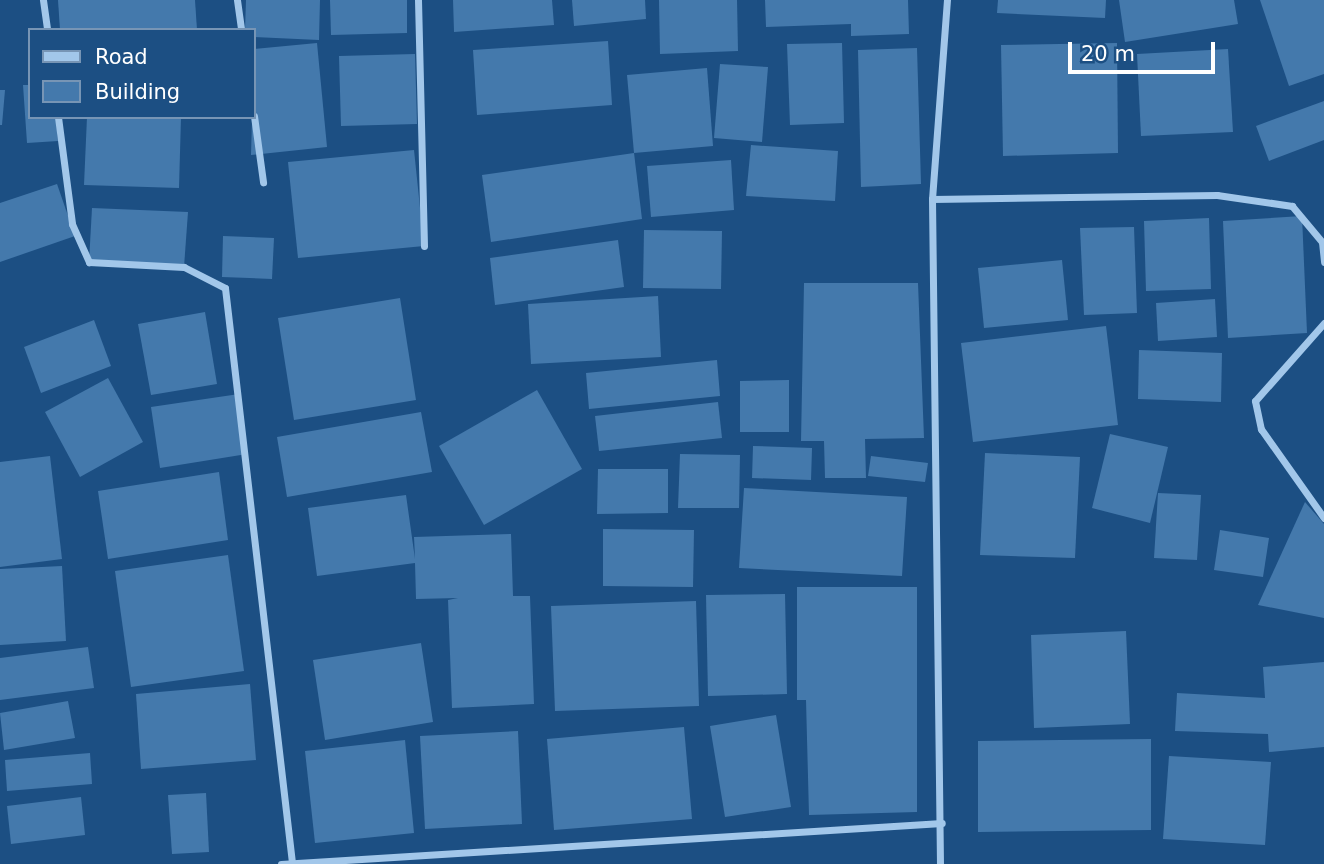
<!DOCTYPE html>
<html>
<head>
<meta charset="utf-8">
<style>
  body { margin:0 }
  #map { position:relative; width:1324px; height:864px; overflow:hidden; background:#1c4f83; font-family:"DejaVu Sans",sans-serif }
  div>[style] { position:absolute }
  .building>* { inset:0; background:#4479ac }
  .minor>* { height:7px; margin:-3.5px; padding:0 3.5px; transform-origin:3.5px; border-radius:3.5px; background:#a2c7ea }
  span { translate:-50% -50%; white-space:nowrap; text-align:center; line-height:1.15; -webkit-text-stroke:5px #1c4f83; paint-order:stroke }
  .legend { position:absolute; left:28px; top:28px; width:228px; height:91px; box-sizing:border-box; background:#1c4f83; border:2px solid #7795b5; margin:0; padding:9px 12px; list-style:none; font-size:21px; color:#fff }
  .legend li { display:flex; align-items:center; gap:14px; height:35px }
  .legend b { width:35px; border:2px solid #7795b5 }
  .scale { position:absolute; left:1068px; top:42px; width:147px; height:32px; box-sizing:border-box; border:4px solid #fff; border-top:0; padding-left:9px; font-size:21px; line-height:24px; white-space:nowrap; color:#fff; -webkit-text-stroke:5px #1c4f83; paint-order:stroke }
</style>
</head>
<body>
<div id="map">
  <div class="building">
    <i style="clip-path:polygon(58px 0,195px 0,197px 30px,60px 30px)"></i>
    <i style="clip-path:polygon(246px 0,320px 0,319px 40px,254px 37px,254px 30px,245px 30px)"></i>
    <i style="clip-path:polygon(330px 0,407px 0,407px 33px,331px 35px)"></i>
    <i style="clip-path:polygon(453px 0,552px 0,554px 25px,454px 32px)"></i>
    <i style="clip-path:polygon(572px 0,645px 0,646px 19px,574px 26px)"></i>
    <i style="clip-path:polygon(659px 0,737px 0,738px 51px,660px 54px)"></i>
    <i style="clip-path:polygon(765px 0,908px 0,909px 34px,851px 36px,851px 24px,766px 27px)"></i>
    <i style="clip-path:polygon(998px 0,1106px 0,1105px 18px,997px 13px)"></i>
    <i style="clip-path:polygon(1119px 0,1234px 0,1238px 24px,1125px 42px)"></i>
    <i style="clip-path:polygon(1260px 0,1324px 0,1324px 74px,1289px 86px)"></i>
    <i style="clip-path:polygon(608px 41px,612px 105px,477px 115px,473px 50px)"></i>
    <i style="clip-path:polygon(317px 43px,327px 147px,251px 155px,254px 49px)"></i>
    <i style="clip-path:polygon(842px 43px,844px 123px,790px 125px,787px 44px)"></i>
    <i style="clip-path:polygon(1117px 43px,1118px 153px,1003px 156px,1001px 45px)"></i>
    <i style="clip-path:polygon(917px 48px,921px 184px,861px 187px,858px 50px)"></i>
    <i style="clip-path:polygon(1228px 49px,1233px 132px,1141px 136px,1137px 54px)"></i>
    <i style="clip-path:polygon(415px 54px,417px 124px,341px 126px,339px 56px)"></i>
    <i style="clip-path:polygon(720px 64px,768px 67px,762px 142px,714px 138px)"></i>
    <i style="clip-path:polygon(707px 68px,713px 146px,634px 153px,627px 75px)"></i>
    <i style="clip-path:polygon(23px 85px,30px 85px,30px 117px,56px 117px,58px 141px,27px 143px)"></i>
    <i style="clip-path:polygon(0 90px,5px 90px,2px 125px,0 125px)"></i>
    <i style="clip-path:polygon(1324px 101px,1324px 140px,1269px 161px,1256px 126px)"></i>
    <i style="clip-path:polygon(87px 117px,181px 117px,179px 188px,84px 185px)"></i>
    <i style="clip-path:polygon(751px 145px,838px 151px,835px 201px,746px 196px)"></i>
    <i style="clip-path:polygon(414px 150px,424px 246px,298px 258px,288px 162px)"></i>
    <i style="clip-path:polygon(634px 153px,642px 219px,491px 242px,482px 175px)"></i>
    <i style="clip-path:polygon(731px 160px,734px 210px,651px 217px,647px 166px)"></i>
    <i style="clip-path:polygon(57px 184px,75px 236px,0 262px,0 203px)"></i>
    <i style="clip-path:polygon(92px 208px,188px 212px,184px 267px,89px 262px)"></i>
    <i style="clip-path:polygon(1302px 216px,1307px 333px,1228px 338px,1223px 221px)"></i>
    <i style="clip-path:polygon(1209px 218px,1211px 289px,1146px 291px,1144px 221px)"></i>
    <i style="clip-path:polygon(1134px 227px,1137px 313px,1084px 315px,1080px 228px)"></i>
    <i style="clip-path:polygon(644px 230px,722px 231px,721px 289px,643px 288px)"></i>
    <i style="clip-path:polygon(223px 236px,274px 238px,272px 279px,222px 277px)"></i>
    <i style="clip-path:polygon(618px 240px,624px 287px,495px 305px,490px 258px)"></i>
    <i style="clip-path:polygon(1062px 260px,1068px 320px,984px 328px,978px 268px)"></i>
    <i style="clip-path:polygon(804px 283px,918px 283px,924px 438px,865px 439px,866px 478px,825px 478px,824px 441px,801px 441px)"></i>
    <i style="clip-path:polygon(658px 296px,661px 357px,531px 364px,528px 304px)"></i>
    <i style="clip-path:polygon(400px 298px,416px 400px,294px 420px,278px 318px)"></i>
    <i style="clip-path:polygon(1215px 299px,1217px 337px,1158px 341px,1156px 303px)"></i>
    <i style="clip-path:polygon(205px 312px,217px 384px,151px 395px,138px 324px)"></i>
    <i style="clip-path:polygon(94px 320px,111px 366px,41px 393px,24px 347px)"></i>
    <i style="clip-path:polygon(1106px 326px,1118px 425px,973px 442px,961px 343px)"></i>
    <i style="clip-path:polygon(1139px 350px,1222px 353px,1221px 402px,1138px 399px)"></i>
    <i style="clip-path:polygon(717px 360px,720px 396px,589px 409px,586px 373px)"></i>
    <i style="clip-path:polygon(108px 378px,143px 442px,80px 477px,45px 412px)"></i>
    <i style="clip-path:polygon(789px 380px,789px 432px,740px 432px,740px 381px)"></i>
    <i style="clip-path:polygon(537px 390px,582px 469px,484px 525px,439px 446px)"></i>
    <i style="clip-path:polygon(239px 394px,247px 454px,160px 468px,151px 407px)"></i>
    <i style="clip-path:polygon(718px 402px,722px 438px,599px 451px,595px 416px)"></i>
    <i style="clip-path:polygon(421px 412px,432px 472px,287px 497px,277px 437px)"></i>
    <i style="clip-path:polygon(1110px 434px,1168px 447px,1150px 523px,1092px 508px)"></i>
    <i style="clip-path:polygon(753px 446px,812px 448px,811px 480px,752px 478px)"></i>
    <i style="clip-path:polygon(985px 453px,1080px 457px,1075px 558px,980px 555px)"></i>
    <i style="clip-path:polygon(680px 454px,740px 455px,739px 508px,678px 508px)"></i>
    <i style="clip-path:polygon(50px 456px,62px 559px,0 567px,0 462px)"></i>
    <i style="clip-path:polygon(871px 456px,928px 463px,925px 482px,868px 476px)"></i>
    <i style="clip-path:polygon(598px 469px,668px 469px,668px 513px,597px 514px)"></i>
    <i style="clip-path:polygon(219px 472px,228px 540px,108px 559px,98px 491px)"></i>
    <i style="clip-path:polygon(744px 488px,907px 497px,902px 576px,739px 568px)"></i>
    <i style="clip-path:polygon(1158px 493px,1201px 495px,1197px 560px,1154px 558px)"></i>
    <i style="clip-path:polygon(406px 495px,415px 559px,414px 537px,511px 534px,513px 596px,530px 596px,534px 704px,452px 708px,448px 600px,458px 598px,416px 599px,415px 563px,317px 576px,308px 508px)"></i>
    <i style="clip-path:polygon(1305px 502px,1324px 524px,1324px 618px,1258px 605px)"></i>
    <i style="clip-path:polygon(603px 529px,694px 530px,693px 587px,603px 586px)"></i>
    <i style="clip-path:polygon(1220px 530px,1269px 538px,1263px 577px,1214px 570px)"></i>
    <i style="clip-path:polygon(228px 555px,244px 671px,131px 687px,115px 571px)"></i>
    <i style="clip-path:polygon(62px 566px,66px 641px,0 645px,0 569px)"></i>
    <i style="clip-path:polygon(797px 587px,917px 587px,917px 812px,809px 815px,806px 700px,797px 700px)"></i>
    <i style="clip-path:polygon(785px 594px,787px 694px,708px 696px,706px 595px)"></i>
    <i style="clip-path:polygon(696px 601px,699px 706px,555px 711px,551px 606px)"></i>
    <i style="clip-path:polygon(1126px 631px,1130px 724px,1034px 728px,1031px 635px)"></i>
    <i style="clip-path:polygon(421px 643px,433px 722px,325px 740px,313px 660px)"></i>
    <i style="clip-path:polygon(88px 647px,94px 688px,0 700px,0 658px)"></i>
    <i style="clip-path:polygon(1324px 662px,1324px 747px,1269px 752px,1268px 734px,1175px 731px,1177px 693px,1265px 698px,1263px 667px)"></i>
    <i style="clip-path:polygon(250px 684px,256px 760px,141px 769px,136px 694px)"></i>
    <i style="clip-path:polygon(68px 701px,75px 738px,4px 750px,0 713px)"></i>
    <i style="clip-path:polygon(776px 715px,791px 807px,725px 817px,710px 726px)"></i>
    <i style="clip-path:polygon(684px 727px,692px 819px,554px 830px,547px 739px)"></i>
    <i style="clip-path:polygon(518px 731px,522px 824px,425px 829px,420px 736px)"></i>
    <i style="clip-path:polygon(1151px 739px,1151px 830px,978px 832px,978px 741px)"></i>
    <i style="clip-path:polygon(405px 740px,414px 833px,315px 843px,305px 751px)"></i>
    <i style="clip-path:polygon(90px 753px,92px 784px,7px 791px,5px 760px)"></i>
    <i style="clip-path:polygon(1169px 756px,1271px 762px,1265px 845px,1163px 839px)"></i>
    <i style="clip-path:polygon(206px 793px,209px 852px,172px 854px,168px 795px)"></i>
    <i style="clip-path:polygon(81px 797px,85px 835px,11px 844px,7px 806px)"></i>
  </div>
  <div class="minor">
    <i style="left:43px;top:0;width:30px;rotate:82deg"></i>
    <i style="left:237px;top:0;width:30px;rotate:82deg"></i>
    <i style="left:418px;top:0;width:246px;rotate:88.6deg"></i>
    <i style="left:254px;top:116px;width:67px;rotate:82.2deg"></i>
    <i style="left:58px;top:117px;width:108px;rotate:82.5deg"></i>
    <i style="left:72px;top:224px;width:42px;rotate:65.9deg"></i>
    <i style="left:89px;top:262px;width:95px;rotate:3deg"></i>
    <i style="left:184px;top:267px;width:46px;rotate:27.1deg"></i>
    <i style="left:225px;top:288px;width:579px;rotate:83.35deg"></i>
    <i style="left:932px;top:199px;width:285px;rotate:-0.8deg"></i>
    <i style="left:1217px;top:195px;width:76px;rotate:8.3deg"></i>
    <i style="left:1292px;top:206px;width:47px;rotate:50.2deg"></i>
    <i style="left:1322px;top:242px;width:20px;rotate:84deg"></i>
    <i style="left:1324px;top:323px;width:104px;rotate:131.5deg"></i>
    <i style="left:1255px;top:401px;width:29px;rotate:78deg"></i>
    <i style="left:1261px;top:429px;width:109px;rotate:54.7deg"></i>
    <i style="left:281px;top:864px;width:662px;rotate:-3.55deg"></i>
    <i style="left:940px;top:864px;width:665px;rotate:-90.69deg"></i>
    <i style="left:932px;top:199px;width:200px;rotate:-85.7deg"></i>
  </div>
  <ul class="legend">
  <li><b style="height:9px;background:#a2c7ea"></b>Road</li>
  <li><b style="height:19px;background:#4479ac"></b>Building</li>
  </ul>
  <div class="scale">20 m</div>
</div>
</body>
</html>
